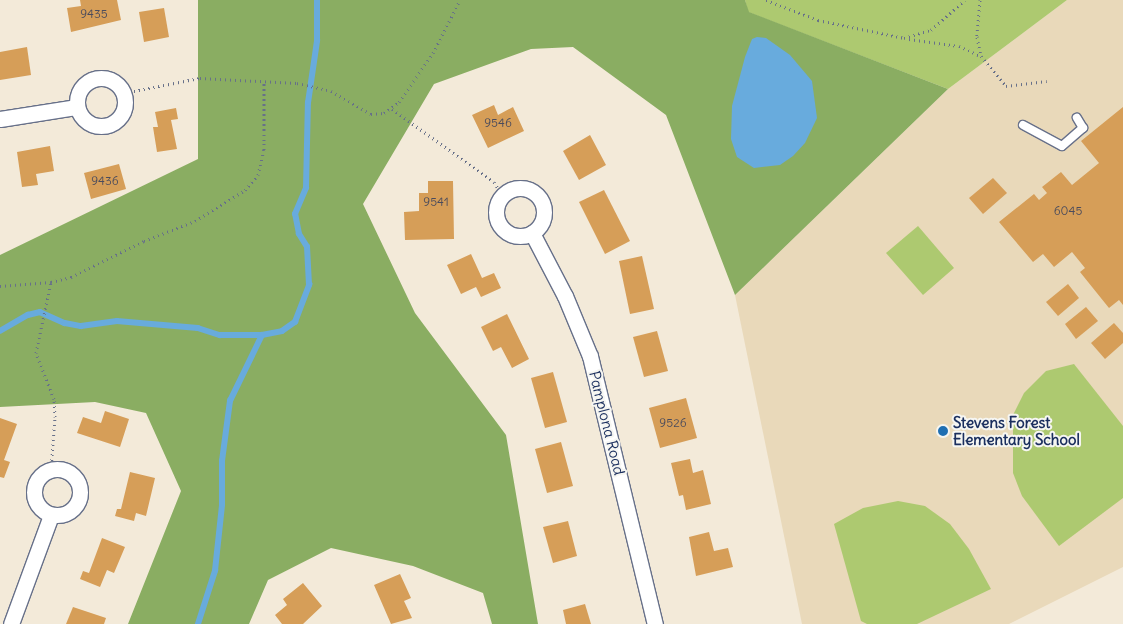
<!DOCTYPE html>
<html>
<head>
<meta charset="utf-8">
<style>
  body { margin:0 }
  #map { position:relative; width:1123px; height:624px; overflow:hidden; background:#f3ead9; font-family:Delius,sans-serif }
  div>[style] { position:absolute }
  .built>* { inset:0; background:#e9d9ba }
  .green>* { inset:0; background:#adc970 }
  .forest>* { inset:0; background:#8aad62 }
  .water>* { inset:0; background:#68abdd }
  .stream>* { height:5.5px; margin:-2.75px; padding:0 2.75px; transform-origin:2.75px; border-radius:2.75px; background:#68abdd }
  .building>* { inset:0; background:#d69e58 }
  .path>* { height:3px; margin-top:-1.5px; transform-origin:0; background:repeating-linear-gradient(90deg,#677089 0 1px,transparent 0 5px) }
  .roads { filter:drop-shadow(1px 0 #677089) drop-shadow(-1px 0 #677089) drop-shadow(0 1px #677089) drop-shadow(0 -1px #677089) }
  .service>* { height:8px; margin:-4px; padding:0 4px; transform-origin:4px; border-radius:4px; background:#fff }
  .minor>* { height:15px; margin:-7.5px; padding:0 7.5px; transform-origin:7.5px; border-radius:7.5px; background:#fff }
  .minor>.ring { margin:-7.5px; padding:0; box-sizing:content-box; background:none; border:15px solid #fff; border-radius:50% }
  .dots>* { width:14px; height:14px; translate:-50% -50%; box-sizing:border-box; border:2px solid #f6f6f2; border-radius:50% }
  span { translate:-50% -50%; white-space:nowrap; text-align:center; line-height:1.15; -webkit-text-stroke:4px #f6f6f2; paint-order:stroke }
  .number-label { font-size:12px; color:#4a4b5c }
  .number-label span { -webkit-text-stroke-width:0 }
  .poi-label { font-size:15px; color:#1b2f5e; font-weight:700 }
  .left { translate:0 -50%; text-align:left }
  .street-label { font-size:15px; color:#1b2f5e }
</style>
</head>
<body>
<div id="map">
  <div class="built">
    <i style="clip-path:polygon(1067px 0,1123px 0,1123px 567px,1009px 624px,802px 624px,735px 295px,948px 89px)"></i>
  </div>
  <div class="green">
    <i style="clip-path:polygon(745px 0,1067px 0,948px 89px,748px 12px)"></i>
    <i style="clip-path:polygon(918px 226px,954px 268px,923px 295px,886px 253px)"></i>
    <i style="clip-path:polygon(1074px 364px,1123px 426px,1123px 498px,1059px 546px,1022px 496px,1013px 473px,1013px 415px,1024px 393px,1046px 371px)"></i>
    <i style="clip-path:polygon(898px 501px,925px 506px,950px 524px,969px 549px,991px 589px,917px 624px,867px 624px,861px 621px,834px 524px,863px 508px)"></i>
  </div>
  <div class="forest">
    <i style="clip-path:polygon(198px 0,745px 0,749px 12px,948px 89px,735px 295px,666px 115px,573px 47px,531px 49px,434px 84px,363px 204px,415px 313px,506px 435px,538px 624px,492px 624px,483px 593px,413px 566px,331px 548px,268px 580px,249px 624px,128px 624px,181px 491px,146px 413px,95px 402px,0 407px,0 255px,198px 159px)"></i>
  </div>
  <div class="water">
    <i style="clip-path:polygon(757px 37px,766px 38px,790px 55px,812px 81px,817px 118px,805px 143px,793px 156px,780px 165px,754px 168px,737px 157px,731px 139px,732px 106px,745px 57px,752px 39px)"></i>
  </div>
  <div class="stream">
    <i style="left:0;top:331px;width:32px;rotate:-30deg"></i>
    <i style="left:28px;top:315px;width:12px;rotate:-14deg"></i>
    <i style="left:40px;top:312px;width:27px;rotate:24deg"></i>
    <i style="left:65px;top:323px;width:16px;rotate:11deg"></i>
    <i style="left:81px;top:326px;width:36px;rotate:-8deg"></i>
    <i style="left:117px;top:321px;width:81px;rotate:4.9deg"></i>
    <i style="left:198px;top:328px;width:23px;rotate:18deg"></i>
    <i style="left:220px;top:335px;width:42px"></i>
    <i style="left:262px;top:335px;width:20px;rotate:-11deg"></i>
    <i style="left:282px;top:331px;width:16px;rotate:-35deg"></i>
    <i style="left:295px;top:322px;width:40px;rotate:-69deg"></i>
    <i style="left:309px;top:285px;width:38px;rotate:-93deg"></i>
    <i style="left:307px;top:247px;width:15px;rotate:-122deg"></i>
    <i style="left:299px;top:234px;width:20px;rotate:-101deg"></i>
    <i style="left:295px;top:214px;width:28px;rotate:-67deg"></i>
    <i style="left:306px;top:188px;width:85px;rotate:-88.7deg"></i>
    <i style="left:308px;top:103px;width:63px;rotate:-81.7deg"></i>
    <i style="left:317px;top:41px;width:41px;rotate:-90deg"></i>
    <i style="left:198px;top:624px;width:56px;rotate:-72.2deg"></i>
    <i style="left:215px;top:571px;width:66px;rotate:-83.9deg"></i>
    <i style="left:222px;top:505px;width:44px;rotate:-90deg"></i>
    <i style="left:222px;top:461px;width:61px;rotate:-82.4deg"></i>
    <i style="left:230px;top:401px;width:73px;rotate:-64.1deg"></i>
  </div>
  <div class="building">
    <i style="clip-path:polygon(80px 0,117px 0,121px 20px,71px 32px,67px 8px,81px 6px)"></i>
    <i style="clip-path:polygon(164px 8px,169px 37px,144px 42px,139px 12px)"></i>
    <i style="clip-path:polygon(27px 47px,31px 75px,0 80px,0 52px)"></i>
    <i style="clip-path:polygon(494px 105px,498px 115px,513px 107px,524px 131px,488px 148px,472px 115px)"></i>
    <i style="clip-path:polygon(1123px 107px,1123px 305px,1119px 300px,1109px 308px,1080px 272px,1085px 268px,1072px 252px,1054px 267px,1043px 254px,1033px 262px,999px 222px,1034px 194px,1039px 200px,1047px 193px,1042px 187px,1061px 172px,1072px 185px,1099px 163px,1081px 141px)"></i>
    <i style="clip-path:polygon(176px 108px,178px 119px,171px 120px,177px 149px,157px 152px,153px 127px,158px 127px,155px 112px)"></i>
    <i style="clip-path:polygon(590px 135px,606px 165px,579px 180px,563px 151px)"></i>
    <i style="clip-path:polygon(50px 146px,54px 171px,36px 174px,38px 185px,22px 187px,17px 152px)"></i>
    <i style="clip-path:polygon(119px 164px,126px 189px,91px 199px,84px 173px)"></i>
    <i style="clip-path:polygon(993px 178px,1007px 193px,983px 214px,969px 198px)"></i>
    <i style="clip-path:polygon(428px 181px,453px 181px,454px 239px,405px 240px,404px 212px,419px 211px,419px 193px,428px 193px)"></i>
    <i style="clip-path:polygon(604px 190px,630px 241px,605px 254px,579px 202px)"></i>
    <i style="clip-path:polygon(471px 254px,482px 278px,494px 273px,501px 288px,481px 297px,476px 287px,461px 294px,447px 265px)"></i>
    <i style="clip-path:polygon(642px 256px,654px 309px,630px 314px,619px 261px)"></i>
    <i style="clip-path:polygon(1068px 284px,1079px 298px,1058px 316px,1046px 302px)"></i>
    <i style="clip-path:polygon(1086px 307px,1098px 321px,1076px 339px,1065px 324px)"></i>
    <i style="clip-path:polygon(507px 314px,529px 359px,512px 368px,501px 347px,493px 351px,481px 327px)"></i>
    <i style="clip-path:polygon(1114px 323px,1123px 333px,1123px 343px,1105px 359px,1091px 343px)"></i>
    <i style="clip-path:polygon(657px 331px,668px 371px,644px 377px,633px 337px)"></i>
    <i style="clip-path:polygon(553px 372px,567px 422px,545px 428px,531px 378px)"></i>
    <i style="clip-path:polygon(686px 398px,697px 438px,660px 448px,649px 408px)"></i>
    <i style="clip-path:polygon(105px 411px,129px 419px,120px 447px,77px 433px,83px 417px,101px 423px)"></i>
    <i style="clip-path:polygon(0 418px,17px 424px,4px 460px,10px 462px,4px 478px,0 477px)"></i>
    <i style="clip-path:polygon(561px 442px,573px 486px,547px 493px,535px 449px)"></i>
    <i style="clip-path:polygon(690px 459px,693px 473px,703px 470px,711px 504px,686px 510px,683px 495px,679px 496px,671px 463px)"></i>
    <i style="clip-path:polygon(130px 472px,155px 478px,146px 516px,136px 513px,134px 521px,115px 516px,117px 509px,121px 509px)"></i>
    <i style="clip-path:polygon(568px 521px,577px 556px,553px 563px,543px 527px)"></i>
    <i style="clip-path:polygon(709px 532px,714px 551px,728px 548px,733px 567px,696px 576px,689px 537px)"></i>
    <i style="clip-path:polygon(102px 538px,125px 547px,114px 573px,107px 570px,100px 587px,80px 579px,83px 571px,89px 573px)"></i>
    <i style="clip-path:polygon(400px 574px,411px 598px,404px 601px,412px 618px,391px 624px,374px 585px)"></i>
    <i style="clip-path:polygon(303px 583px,322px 606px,303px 624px,282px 624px,275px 615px,287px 605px,283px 599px)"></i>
    <i style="clip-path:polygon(585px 604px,591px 624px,566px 624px,563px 610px)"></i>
    <i style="clip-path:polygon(73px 607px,106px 618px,104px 624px,66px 624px)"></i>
  </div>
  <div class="path">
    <i style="left:766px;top:0;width:56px;rotate:21deg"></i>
    <i style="left:818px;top:20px;width:88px;rotate:11.8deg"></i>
    <i style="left:904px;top:38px;width:28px;rotate:-17deg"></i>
    <i style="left:931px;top:30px;width:45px;rotate:-41.4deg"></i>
    <i style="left:980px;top:0;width:37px;rotate:95deg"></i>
    <i style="left:977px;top:37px;width:19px;rotate:78deg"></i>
    <i style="left:981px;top:56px;width:39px;rotate:50deg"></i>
    <i style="left:1006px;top:86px;width:41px;rotate:-7deg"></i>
    <i style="left:909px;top:39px;width:50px;rotate:8deg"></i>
    <i style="left:959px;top:46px;width:23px;rotate:25deg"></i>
    <i style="left:124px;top:93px;width:77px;rotate:-11.2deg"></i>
    <i style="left:200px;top:78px;width:97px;rotate:3deg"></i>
    <i style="left:297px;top:83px;width:35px;rotate:13deg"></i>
    <i style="left:331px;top:91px;width:46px;rotate:29.9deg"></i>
    <i style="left:371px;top:114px;width:13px;rotate:-4deg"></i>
    <i style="left:384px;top:113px;width:19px;rotate:-36deg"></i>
    <i style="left:399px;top:102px;width:60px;rotate:-55.2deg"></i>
    <i style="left:433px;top:53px;width:59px;rotate:-63deg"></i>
    <i style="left:392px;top:109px;width:125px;rotate:35.6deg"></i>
    <i style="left:494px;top:182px;width:15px;rotate:58deg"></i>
    <i style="left:0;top:286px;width:51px;rotate:-4.5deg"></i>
    <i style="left:51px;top:282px;width:21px;rotate:-14deg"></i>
    <i style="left:71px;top:277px;width:81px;rotate:-26.3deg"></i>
    <i style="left:144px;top:241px;width:55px;rotate:-21.4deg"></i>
    <i style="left:195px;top:221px;width:59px;rotate:-31.8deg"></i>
    <i style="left:245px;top:190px;width:20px;rotate:-49deg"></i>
    <i style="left:258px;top:175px;width:26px;rotate:-77deg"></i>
    <i style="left:264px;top:150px;width:67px;rotate:-90deg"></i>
    <i style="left:51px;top:470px;width:53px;rotate:-85.7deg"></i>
    <i style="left:55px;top:417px;width:18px;rotate:-93deg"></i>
    <i style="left:54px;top:399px;width:49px;rotate:-111.4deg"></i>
    <i style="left:36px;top:353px;width:73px;rotate:-78.1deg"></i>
  </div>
  <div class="roads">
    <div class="service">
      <i style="left:1023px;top:125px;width:44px;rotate:28.3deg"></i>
      <i style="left:1062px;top:146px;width:28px;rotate:-41deg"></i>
      <i style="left:1083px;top:128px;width:12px;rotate:-121deg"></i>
    </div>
    <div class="minor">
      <i class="ring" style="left:77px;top:78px;width:33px;height:33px"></i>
      <i style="left:0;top:119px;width:78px;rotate:-8.9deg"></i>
      <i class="ring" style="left:496px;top:188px;width:33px;height:33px"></i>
      <i style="left:532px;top:233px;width:71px;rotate:62.4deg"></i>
      <i style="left:565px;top:296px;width:65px;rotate:67.4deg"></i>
      <i style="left:590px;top:356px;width:276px;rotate:76.4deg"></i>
      <i class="ring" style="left:34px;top:469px;width:31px;height:31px"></i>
      <i style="left:11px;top:624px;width:116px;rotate:-69.8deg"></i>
    </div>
  </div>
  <div class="dots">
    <i style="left:943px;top:431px;background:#1f6fb2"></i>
  </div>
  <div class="number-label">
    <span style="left:94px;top:14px">9435</span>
    <span style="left:498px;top:123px">9546</span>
    <span style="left:105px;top:181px">9436</span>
    <span style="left:436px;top:202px">9541</span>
    <span style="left:1068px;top:211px">6045</span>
    <span style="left:673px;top:423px">9526</span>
  </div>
  <div class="poi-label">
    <span class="left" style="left:953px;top:431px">Stevens Forest<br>Elementary School</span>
  </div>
  <div class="street-label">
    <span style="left:607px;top:423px;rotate:76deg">Pamplona Road</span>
  </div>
</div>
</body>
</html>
